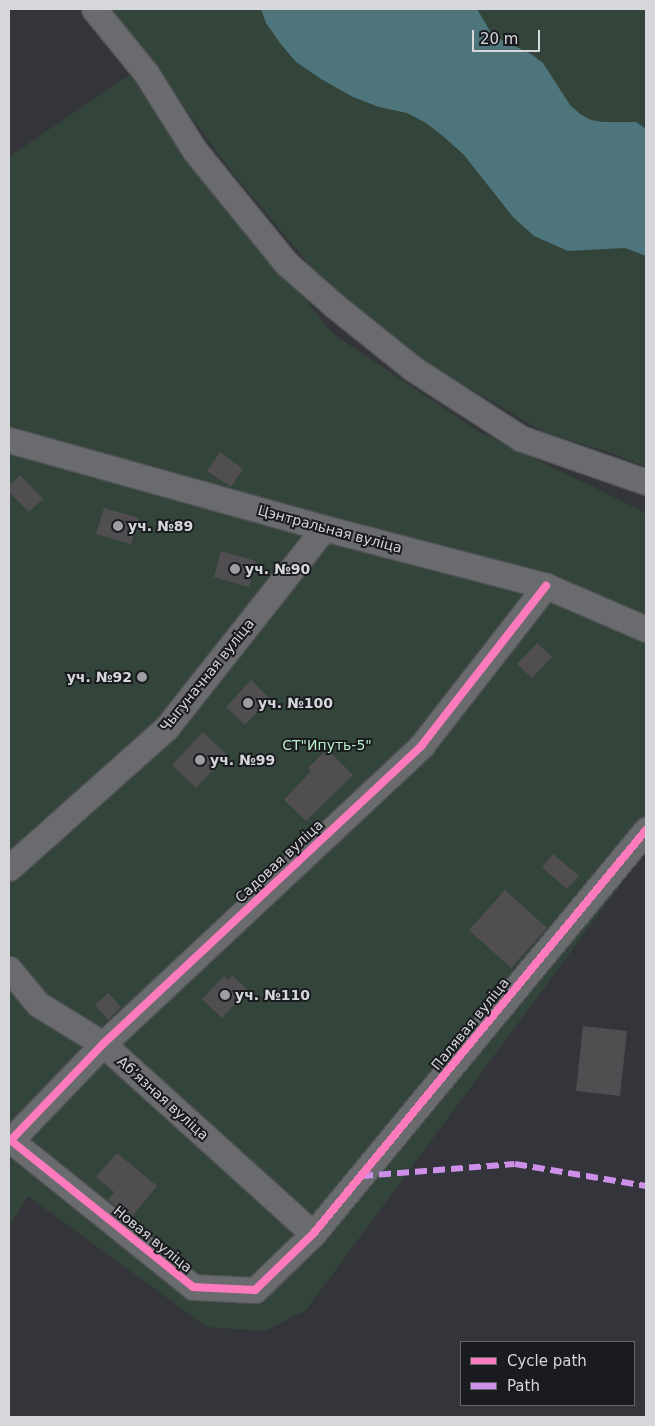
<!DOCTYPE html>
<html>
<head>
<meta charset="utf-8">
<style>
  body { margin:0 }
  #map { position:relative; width:655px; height:1426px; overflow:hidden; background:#34353a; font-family:"DejaVu Sans",sans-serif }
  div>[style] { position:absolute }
  .green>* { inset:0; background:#33453a }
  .water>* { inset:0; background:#4e747c }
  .building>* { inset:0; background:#504e51 }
  .roads { filter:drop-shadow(1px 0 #515256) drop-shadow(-1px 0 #515256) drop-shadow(0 1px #515256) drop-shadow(0 -1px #515256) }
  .minor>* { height:25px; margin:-12.5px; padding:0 12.5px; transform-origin:12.5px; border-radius:12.5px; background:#6a6b6e }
  .quiet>* { height:6px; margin-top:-3px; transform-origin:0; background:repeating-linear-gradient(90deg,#ce8fe9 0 12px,transparent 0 18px) }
  .cycleway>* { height:8px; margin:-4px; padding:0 4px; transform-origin:4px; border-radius:4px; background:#fd7abc }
  .dots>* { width:14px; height:14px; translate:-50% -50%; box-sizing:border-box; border:2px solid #1a1b1f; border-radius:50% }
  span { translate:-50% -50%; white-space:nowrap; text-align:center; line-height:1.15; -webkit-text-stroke:4px #1a1b1f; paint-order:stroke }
  .poi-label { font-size:14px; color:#d5d7dc; font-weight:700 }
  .left { translate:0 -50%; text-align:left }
  .right { translate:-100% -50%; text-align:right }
  .street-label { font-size:14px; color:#d5d7dc }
  .park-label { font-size:14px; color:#b8f0ca }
  .frame { position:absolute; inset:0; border:10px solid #d5d7dc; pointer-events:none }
  .legend { position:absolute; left:460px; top:1341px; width:175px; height:65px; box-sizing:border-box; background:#1a1b1f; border:1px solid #65666b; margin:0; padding:6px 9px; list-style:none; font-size:15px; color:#d5d7dc }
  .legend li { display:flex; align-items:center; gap:10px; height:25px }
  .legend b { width:25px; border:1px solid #65666b }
  .scale { position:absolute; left:472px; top:30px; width:68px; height:22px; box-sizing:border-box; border:2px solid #d5d7dc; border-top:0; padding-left:6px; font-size:15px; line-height:18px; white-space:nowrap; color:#d5d7dc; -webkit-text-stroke:4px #1a1b1f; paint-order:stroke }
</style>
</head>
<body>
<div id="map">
  <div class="green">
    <i style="clip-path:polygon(112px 9px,646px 9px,646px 467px,617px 455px,544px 432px,427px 363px,323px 281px,232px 172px)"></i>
    <i style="clip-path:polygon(129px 75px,332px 333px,478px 431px,646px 513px,646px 850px,306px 1310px,265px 1331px,207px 1327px,28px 1196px,9px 1226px,9px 157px)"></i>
  </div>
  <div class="water">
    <i style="clip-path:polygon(261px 9px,477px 9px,490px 31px,502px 40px,531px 54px,543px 63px,570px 105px,580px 114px,591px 120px,603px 122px,636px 122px,646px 129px,646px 256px,625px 248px,568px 251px,534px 236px,513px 217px,464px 155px,444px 137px,426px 123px,407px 113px,379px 107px,353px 97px,321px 79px,296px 62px,280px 43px,266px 23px)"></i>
  </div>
  <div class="building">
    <i style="clip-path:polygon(220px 452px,243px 469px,231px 487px,207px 471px)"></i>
    <i style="clip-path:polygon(20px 475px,43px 499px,29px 512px,9px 492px,9px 486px)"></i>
    <i style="clip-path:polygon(104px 508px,139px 518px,131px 544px,96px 534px)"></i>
    <i style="clip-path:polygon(221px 551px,256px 561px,249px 587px,214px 577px)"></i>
    <i style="clip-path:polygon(537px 643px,552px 657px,532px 678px,517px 664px)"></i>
    <i style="clip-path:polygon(251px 680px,270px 699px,245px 725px,226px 707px)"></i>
    <i style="clip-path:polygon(203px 732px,227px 755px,196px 788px,172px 765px)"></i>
    <i style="clip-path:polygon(327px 749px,353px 775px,306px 821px,284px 800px,311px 771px,308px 768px)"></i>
    <i style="clip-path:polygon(553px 854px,579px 876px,567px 889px,542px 867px)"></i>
    <i style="clip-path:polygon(505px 890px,547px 928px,511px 968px,469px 930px)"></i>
    <i style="clip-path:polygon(232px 975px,248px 990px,222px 1018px,202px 999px,224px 976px,228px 980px)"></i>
    <i style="clip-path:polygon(108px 993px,121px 1007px,108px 1020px,95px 1005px)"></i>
    <i style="clip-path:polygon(583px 1026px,627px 1031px,620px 1096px,576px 1091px)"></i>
    <i style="clip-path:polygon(117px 1153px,157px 1186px,131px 1218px,108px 1200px,114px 1192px,96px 1177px)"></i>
  </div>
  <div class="roads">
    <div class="minor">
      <i style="left:94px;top:9px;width:82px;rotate:50.9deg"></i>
      <i style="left:146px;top:73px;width:92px;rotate:57.9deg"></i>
      <i style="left:195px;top:151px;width:144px;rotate:50.9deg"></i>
      <i style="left:286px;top:263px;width:65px;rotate:41.3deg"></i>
      <i style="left:335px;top:306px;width:99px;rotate:38.8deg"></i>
      <i style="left:412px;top:368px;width:129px;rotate:32.9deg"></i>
      <i style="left:520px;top:438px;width:133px;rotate:19.2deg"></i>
      <i style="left:9px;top:440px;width:327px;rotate:15.6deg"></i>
      <i style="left:324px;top:528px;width:229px;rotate:14.6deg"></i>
      <i style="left:546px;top:586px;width:109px;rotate:23.3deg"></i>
      <i style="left:9px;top:868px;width:212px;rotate:-41.7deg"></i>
      <i style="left:167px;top:727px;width:253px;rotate:-51.7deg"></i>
      <i style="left:9px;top:969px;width:45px;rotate:50.4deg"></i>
      <i style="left:38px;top:1004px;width:76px;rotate:31.6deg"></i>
      <i style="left:103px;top:1044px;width:283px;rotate:42.1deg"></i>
      <i style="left:9px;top:1139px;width:236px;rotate:38.8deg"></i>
      <i style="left:193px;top:1287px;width:62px;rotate:2.8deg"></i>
      <i style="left:255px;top:1290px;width:81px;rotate:-44deg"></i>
      <i style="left:313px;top:1234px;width:524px;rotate:-50.5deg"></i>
      <i style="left:11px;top:1140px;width:133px;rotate:-46.2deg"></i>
      <i style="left:103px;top:1044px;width:437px;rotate:-43.1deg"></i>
      <i style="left:422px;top:745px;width:202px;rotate:-52.1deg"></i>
    </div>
  </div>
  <div class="quiet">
    <i style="left:361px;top:1176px;width:154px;rotate:-4.5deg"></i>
    <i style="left:515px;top:1164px;width:133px;rotate:9.5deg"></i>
  </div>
  <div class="cycleway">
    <i style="left:9px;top:1139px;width:236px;rotate:38.8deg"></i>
    <i style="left:193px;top:1287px;width:62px;rotate:2.8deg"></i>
    <i style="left:255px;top:1290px;width:81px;rotate:-44deg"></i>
    <i style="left:313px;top:1234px;width:524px;rotate:-50.5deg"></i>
    <i style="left:11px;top:1140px;width:133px;rotate:-46.2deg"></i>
    <i style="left:103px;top:1044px;width:437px;rotate:-43.1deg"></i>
    <i style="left:422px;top:745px;width:202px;rotate:-52.1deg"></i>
  </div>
  <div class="dots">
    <i style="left:118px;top:526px;background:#9d9ea3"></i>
    <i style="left:235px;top:569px;background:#9d9ea3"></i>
    <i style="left:142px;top:677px;background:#9d9ea3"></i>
    <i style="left:248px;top:703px;background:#9d9ea3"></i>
    <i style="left:200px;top:760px;background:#9d9ea3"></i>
    <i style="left:225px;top:995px;background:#9d9ea3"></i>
  </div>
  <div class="poi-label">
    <span class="left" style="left:128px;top:526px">уч. №89</span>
    <span class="left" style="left:245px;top:569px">уч. №90</span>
    <span class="right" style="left:132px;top:677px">уч. №92</span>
    <span class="left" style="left:258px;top:703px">уч. №100</span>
    <span class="left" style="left:210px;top:760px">уч. №99</span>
    <span class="left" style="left:235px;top:995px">уч. №110</span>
  </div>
  <div class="street-label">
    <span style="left:330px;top:529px;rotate:15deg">Цэнтральная вуліца</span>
    <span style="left:207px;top:675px;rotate:-51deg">Чыгуначная вуліца</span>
    <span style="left:279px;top:861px;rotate:-43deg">Садовая вуліца</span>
    <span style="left:470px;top:1024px;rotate:-51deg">Палявая вуліца</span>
    <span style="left:163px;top:1098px;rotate:42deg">Абʼязная вуліца</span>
    <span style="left:153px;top:1239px;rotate:39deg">Новая вуліца</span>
  </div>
  <div class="park-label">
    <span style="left:327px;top:745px">СТ"Ипуть-5"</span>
  </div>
  <div class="frame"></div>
  <ul class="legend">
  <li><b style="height:6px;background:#fd7abc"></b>Cycle path</li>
  <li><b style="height:6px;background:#ce8fe9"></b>Path</li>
  </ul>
  <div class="scale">20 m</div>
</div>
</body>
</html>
